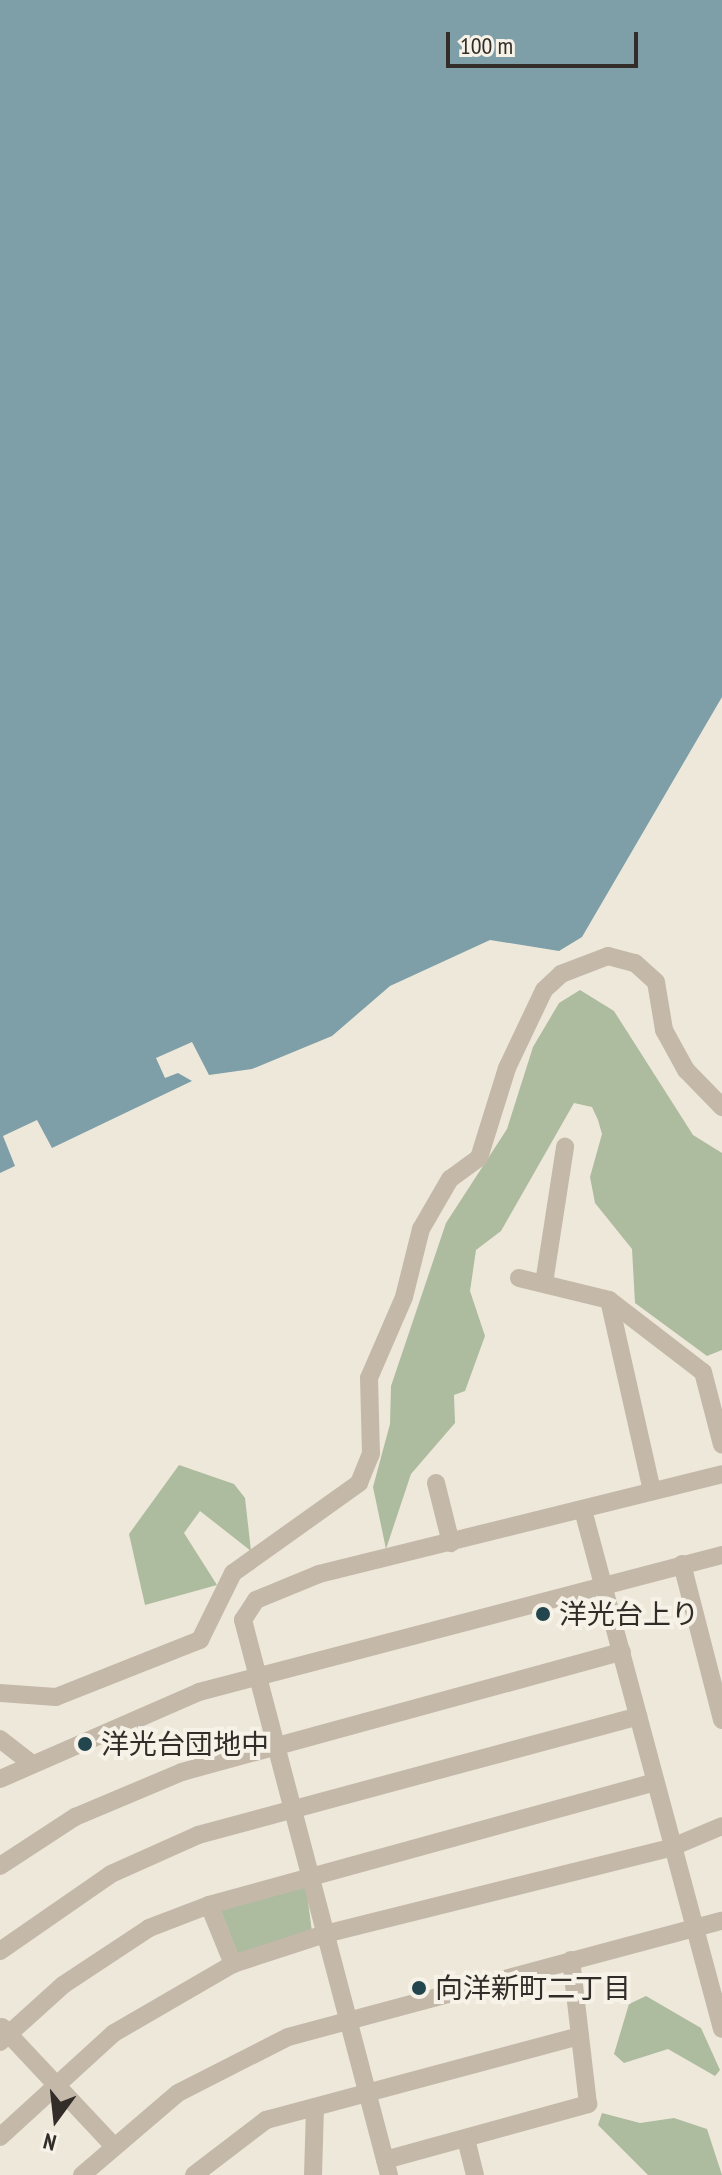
<!DOCTYPE html>
<meta charset="utf-8">
<style>
body{margin:0}
#map{position:relative;width:722px;height:2175px;overflow:hidden;background:#eee8db;font-family:"PT Sans Narrow","Noto Sans JP",sans-serif}
div>[style]{position:absolute}
.green>*{inset:0;background:#adbb9e}
.water>*{inset:0;background:#7e9fa7}
.minor>*{height:18px;margin:-9px;padding:0 9px;transform-origin:9px;border-radius:9px;background:#c4b9a9}
.dots>*{width:22px;height:22px;translate:-50% -50%;box-sizing:border-box;border:4px solid #f6f2e7;border-radius:50%}
span{translate:-50% -50%;white-space:nowrap;text-align:center;line-height:1.15;-webkit-text-stroke:8px #f6f2e7;paint-order:stroke}
.poi-label{font-size:28px;color:#322d28}
.left{translate:0 -50%;text-align:left}
.north{position:absolute;left:16px;top:2079px;width:80px;height:80px;-webkit-text-stroke:6px #f6f2e7;paint-order:stroke;rotate:195deg;font-size:22px;font-weight:700;line-height:32px;text-align:center;color:#322d28}
.north::after{content:'';display:block;margin:auto;width:28px;height:36px;background:#322d28;clip-path:polygon(50% 0,100% 100%,50% 72%,0 100%)}
.scale{position:absolute;left:446px;top:32px;width:192px;height:36px;box-sizing:border-box;border:4px solid #322d28;border-top:0;padding-left:10px;font-size:24px;line-height:28px;white-space:nowrap;color:#322d28;-webkit-text-stroke:6px #f6f2e7;paint-order:stroke}
</style>
<div id="map">
<div class="green">
<i style="clip-path:polygon(580px 990px,614px 1011px,693px 1135px,722px 1153px,722px 1350px,707px 1356px,635px 1303px,632px 1249px,595px 1203px,590px 1177px,602px 1134px,598px 1120px,592px 1107px,574px 1103px,501px 1231px,476px 1250px,470px 1291px,485px 1336px,465px 1391px,454px 1395px,455px 1423px,411px 1474px,386px 1549px,373px 1487px,390px 1424px,391px 1386px,446px 1223px,507px 1129px,533px 1047px,559px 1003px)"></i>
<i style="clip-path:polygon(179px 1465px,234px 1484px,245px 1498px,251px 1551px,200px 1511px,184px 1533px,217px 1585px,145px 1605px,129px 1534px)"></i>
<i style="clip-path:polygon(306px 1886px,312px 1932px,238px 1954px,219px 1906px)"></i>
<i style="clip-path:polygon(646px 1996px,701px 2028px,720px 2070px,715px 2076px,668px 2049px,624px 2063px,614px 2054px,629px 2004px)"></i>
<i style="clip-path:polygon(602px 2113px,640px 2123px,674px 2118px,707px 2129px,722px 2175px,648px 2175px,598px 2125px)"></i>
</div>
<div class="water">
<i style="clip-path:polygon(0 0,722px 0,722px 697px,582px 937px,559px 951px,490px 940px,390px 986px,332px 1036px,252px 1069px,209px 1075px,192px 1042px,156px 1058px,165px 1078px,178px 1073px,192px 1081px,52px 1148px,37px 1120px,3px 1136px,15px 1166px,0 1173px)"></i>
</div>
<div class="minor">
<i style="left:519px;top:1278px;width:93px;rotate:13.7deg"></i>
<i style="left:609px;top:1300px;width:118px;rotate:37.5deg"></i>
<i style="left:703px;top:1372px;width:75px;rotate:75.4deg"></i>
<i style="left:544px;top:1283px;width:138px;rotate:-81.2deg"></i>
<i style="left:609px;top:1300px;width:196px;rotate:77.3deg"></i>
<i style="left:436px;top:1483px;width:62px;rotate:76deg"></i>
<i style="left:583px;top:1510px;width:537px;rotate:75.01deg"></i>
<i style="left:682px;top:1564px;width:161px;rotate:75.6deg"></i>
<i style="left:0;top:1693px;width:56px;rotate:4.1deg"></i>
<i style="left:56px;top:1697px;width:155px;rotate:-21.6deg"></i>
<i style="left:200px;top:1640px;width:75px;rotate:-63.8deg"></i>
<i style="left:233px;top:1573px;width:155px;rotate:-35.5deg"></i>
<i style="left:359px;top:1483px;width:31px;rotate:-68deg"></i>
<i style="left:371px;top:1454px;width:76px;rotate:-91.5deg"></i>
<i style="left:369px;top:1378px;width:88px;rotate:-66.6deg"></i>
<i style="left:404px;top:1297px;width:70px;rotate:-76deg"></i>
<i style="left:421px;top:1229px;width:58px;rotate:-59.9deg"></i>
<i style="left:450px;top:1179px;width:36px;rotate:-36deg"></i>
<i style="left:479px;top:1158px;width:94px;rotate:-72.7deg"></i>
<i style="left:507px;top:1068px;width:86px;rotate:-64.6deg"></i>
<i style="left:544px;top:990px;width:23px;rotate:-43deg"></i>
<i style="left:561px;top:974px;width:50px;rotate:-21deg"></i>
<i style="left:608px;top:956px;width:28px;rotate:15deg"></i>
<i style="left:635px;top:963px;width:28px;rotate:42deg"></i>
<i style="left:656px;top:982px;width:49px;rotate:80.5deg"></i>
<i style="left:664px;top:1030px;width:46px;rotate:61.2deg"></i>
<i style="left:686px;top:1070px;width:52px;rotate:45.8deg"></i>
<i style="left:0;top:1739px;width:36px;rotate:38deg"></i>
<i style="left:0;top:1779px;width:217px;rotate:-23.6deg"></i>
<i style="left:199px;top:1692px;width:541px;rotate:-14.68deg"></i>
<i style="left:0;top:1866px;width:90px;rotate:-33.2deg"></i>
<i style="left:75px;top:1817px;width:116px;rotate:-22.8deg"></i>
<i style="left:182px;top:1772px;width:456px;rotate:-15.3deg"></i>
<i style="left:209px;top:1905px;width:64px;rotate:67.9deg"></i>
<i style="left:0;top:1951px;width:135px;rotate:-34.7deg"></i>
<i style="left:111px;top:1874px;width:95px;rotate:-24.1deg"></i>
<i style="left:198px;top:1835px;width:456px;rotate:-15.1deg"></i>
<i style="left:2px;top:2027px;width:162px;rotate:46.8deg"></i>
<i style="left:0;top:2042px;width:85px;rotate:-42.1deg"></i>
<i style="left:63px;top:1985px;width:103px;rotate:-33.5deg"></i>
<i style="left:149px;top:1928px;width:64px;rotate:-21deg"></i>
<i style="left:209px;top:1905px;width:463px;rotate:-15.4deg"></i>
<i style="left:0;top:2137px;width:154px;rotate:-42.4deg"></i>
<i style="left:114px;top:2033px;width:138px;rotate:-30.1deg"></i>
<i style="left:233px;top:1964px;width:97px;rotate:-18.1deg"></i>
<i style="left:325px;top:1934px;width:356px;rotate:-14deg"></i>
<i style="left:670px;top:1848px;width:56px;rotate:-22.9deg"></i>
<i style="left:466px;top:2139px;width:37px;rotate:76deg"></i>
<i style="left:385px;top:2160px;width:211px;rotate:-15.4deg"></i>
<i style="left:588px;top:2104px;width:145px;rotate:-96.7deg"></i>
<i style="left:82px;top:2175px;width:126px;rotate:-40.5deg"></i>
<i style="left:178px;top:2093px;width:123px;rotate:-27deg"></i>
<i style="left:288px;top:2037px;width:449px;rotate:-15deg"></i>
<i style="left:194px;top:2175px;width:91px;rotate:-37.4deg"></i>
<i style="left:266px;top:2120px;width:325px;rotate:-15deg"></i>
<i style="left:313px;top:2175px;width:68px;rotate:-88.3deg"></i>
<i style="left:389px;top:2175px;width:574px;rotate:-104.74deg"></i>
<i style="left:243px;top:1620px;width:24px;rotate:-57deg"></i>
<i style="left:256px;top:1600px;width:68px;rotate:-22.4deg"></i>
<i style="left:319px;top:1574px;width:415px;rotate:-13.9deg"></i>
</div>
<div class="dots">
<i style="left:543px;top:1614px;background:#23454e"></i>
<i style="left:85px;top:1744px;background:#23454e"></i>
<i style="left:419px;top:1988px;background:#23454e"></i>
</div>
<div class="poi-label">
<span class="left" style="left:559px;top:1614px">洋光台上り</span>
<span class="left" style="left:101px;top:1744px">洋光台団地中</span>
<span class="left" style="left:435px;top:1988px">向洋新町二丁目</span>
</div>
<div class="north">N</div>
<div class="scale">100 m</div>
</div>
